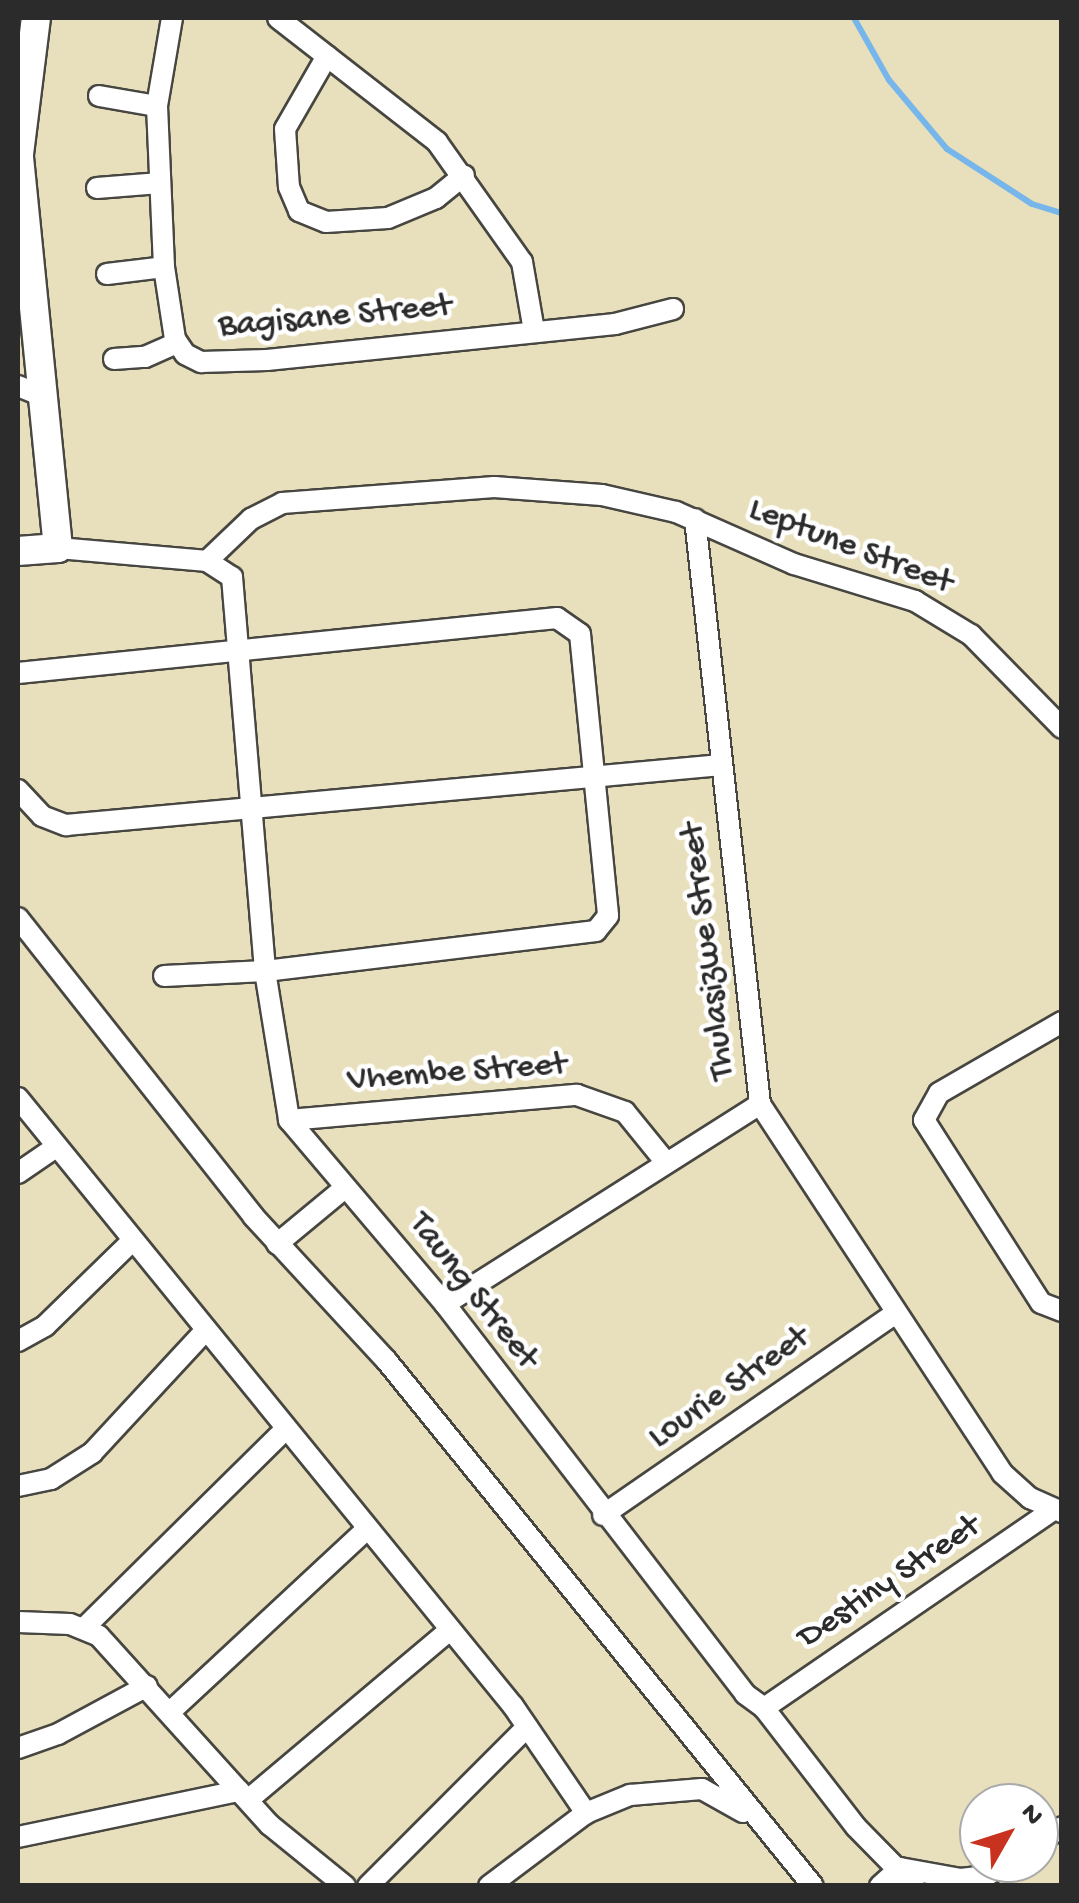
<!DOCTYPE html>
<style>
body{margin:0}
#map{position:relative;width:1079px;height:1903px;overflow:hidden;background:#e8e0bc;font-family:"Gochi Hand",sans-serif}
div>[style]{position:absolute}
.stream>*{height:6px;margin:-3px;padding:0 3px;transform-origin:3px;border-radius:3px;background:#76b6ea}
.roads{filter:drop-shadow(2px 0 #474641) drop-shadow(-2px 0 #474641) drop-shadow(0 2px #474641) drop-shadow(0 -2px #474641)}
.street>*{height:20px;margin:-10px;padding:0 10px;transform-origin:10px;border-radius:10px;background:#fff}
.secondary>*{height:28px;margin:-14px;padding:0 14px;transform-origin:14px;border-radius:14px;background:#fff}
span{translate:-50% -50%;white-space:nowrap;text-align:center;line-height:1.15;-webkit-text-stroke:9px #fff;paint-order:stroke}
.street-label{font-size:35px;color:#2b2b2b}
.frame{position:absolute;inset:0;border:20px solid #2b2b2b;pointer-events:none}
.north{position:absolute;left:959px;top:1783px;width:100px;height:100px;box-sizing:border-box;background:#fff;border:2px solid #aaa;border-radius:50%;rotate:51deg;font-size:28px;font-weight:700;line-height:40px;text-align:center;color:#2b2b2b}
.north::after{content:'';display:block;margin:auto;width:35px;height:45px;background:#c8321e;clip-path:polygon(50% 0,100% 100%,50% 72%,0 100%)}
</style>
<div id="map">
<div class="stream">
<i style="left:854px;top:18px;width:71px;rotate:60.6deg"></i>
<i style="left:889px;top:80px;width:90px;rotate:50deg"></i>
<i style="left:947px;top:149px;width:101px;rotate:32.9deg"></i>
<i style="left:1032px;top:204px;width:31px;rotate:17deg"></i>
</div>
<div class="roads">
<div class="street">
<i style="left:172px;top:18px;width:89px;rotate:99.7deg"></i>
<i style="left:157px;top:106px;width:161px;rotate:87.5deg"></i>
<i style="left:164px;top:267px;width:73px;rotate:81.3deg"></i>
<i style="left:175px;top:339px;width:18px;rotate:56deg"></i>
<i style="left:185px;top:354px;width:18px;rotate:27deg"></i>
<i style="left:201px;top:362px;width:66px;rotate:-1.7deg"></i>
<i style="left:267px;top:360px;width:350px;rotate:-5.9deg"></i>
<i style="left:615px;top:324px;width:60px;rotate:-14.5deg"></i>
<i style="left:278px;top:18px;width:202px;rotate:37.9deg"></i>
<i style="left:437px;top:142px;width:147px;rotate:54.7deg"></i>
<i style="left:522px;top:262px;width:70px;rotate:80.1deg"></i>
<i style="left:327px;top:56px;width:84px;rotate:119.9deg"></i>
<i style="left:285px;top:129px;width:58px;rotate:86.1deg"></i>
<i style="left:289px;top:187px;width:26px;rotate:67deg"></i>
<i style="left:299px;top:211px;width:29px;rotate:22deg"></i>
<i style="left:326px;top:222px;width:62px;rotate:-3.7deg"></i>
<i style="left:388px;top:218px;width:52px;rotate:-22.6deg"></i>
<i style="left:436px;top:198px;width:36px;rotate:-39deg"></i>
<i style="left:99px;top:96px;width:59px;rotate:9.8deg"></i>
<i style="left:97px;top:188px;width:63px;rotate:-4.5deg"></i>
<i style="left:107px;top:274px;width:57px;rotate:-7deg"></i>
<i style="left:114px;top:359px;width:31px;rotate:-4deg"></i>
<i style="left:145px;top:357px;width:35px;rotate:-24deg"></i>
<i style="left:18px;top:386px;width:27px;rotate:22deg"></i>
<i style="left:695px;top:519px;width:589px;rotate:83.66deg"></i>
<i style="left:760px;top:1104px;width:441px;rotate:56.7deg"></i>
<i style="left:1002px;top:1473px;width:38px;rotate:42deg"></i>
<i style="left:1030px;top:1498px;width:35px;rotate:24deg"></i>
<i style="left:58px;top:548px;width:150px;rotate:5deg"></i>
<i style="left:207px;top:561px;width:30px;rotate:33deg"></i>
<i style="left:232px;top:577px;width:395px;rotate:85.2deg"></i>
<i style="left:265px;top:971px;width:151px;rotate:80.8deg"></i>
<i style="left:289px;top:1120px;width:241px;rotate:49.7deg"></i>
<i style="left:445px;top:1304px;width:492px;rotate:52.4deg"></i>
<i style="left:745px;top:1694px;width:24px;rotate:36deg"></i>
<i style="left:764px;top:1708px;width:150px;rotate:52.3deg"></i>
<i style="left:856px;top:1827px;width:83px;rotate:45.5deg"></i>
<i style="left:207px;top:561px;width:61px;rotate:-43.7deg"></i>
<i style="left:251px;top:519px;width:35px;rotate:-27deg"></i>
<i style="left:282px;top:503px;width:213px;rotate:-4.3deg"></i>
<i style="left:494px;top:487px;width:108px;rotate:4.2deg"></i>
<i style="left:602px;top:495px;width:76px;rotate:12.9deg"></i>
<i style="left:676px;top:512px;width:129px;rotate:23.8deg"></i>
<i style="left:794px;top:564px;width:127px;rotate:17deg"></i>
<i style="left:915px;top:601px;width:66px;rotate:31.3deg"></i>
<i style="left:971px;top:635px;width:130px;rotate:45.6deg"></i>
<i style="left:18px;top:673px;width:542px;rotate:-5.83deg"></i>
<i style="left:557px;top:618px;width:28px;rotate:35deg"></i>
<i style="left:580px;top:634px;width:283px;rotate:84.3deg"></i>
<i style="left:608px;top:916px;width:19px;rotate:129deg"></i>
<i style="left:596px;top:931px;width:333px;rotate:173.1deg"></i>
<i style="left:265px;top:971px;width:101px;rotate:177.2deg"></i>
<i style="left:18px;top:790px;width:35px;rotate:47deg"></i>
<i style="left:42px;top:816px;width:26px;rotate:21deg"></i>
<i style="left:66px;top:825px;width:658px;rotate:-5.23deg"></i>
<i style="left:18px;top:918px;width:380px;rotate:51.7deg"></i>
<i style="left:253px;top:1216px;width:196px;rotate:47.3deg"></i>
<i style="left:386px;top:1360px;width:677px;rotate:50.93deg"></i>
<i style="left:1062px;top:1022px;width:142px;rotate:150deg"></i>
<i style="left:939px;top:1093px;width:31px;rotate:119deg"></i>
<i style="left:924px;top:1120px;width:217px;rotate:57.4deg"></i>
<i style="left:1041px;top:1303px;width:22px;rotate:21deg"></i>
<i style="left:18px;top:1098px;width:784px;rotate:50.85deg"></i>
<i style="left:513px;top:1706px;width:130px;rotate:55.7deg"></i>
<i style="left:289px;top:1120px;width:289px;rotate:-5deg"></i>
<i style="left:577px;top:1095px;width:51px;rotate:19.5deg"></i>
<i style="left:625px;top:1112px;width:62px;rotate:50.9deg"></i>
<i style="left:18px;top:1173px;width:46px;rotate:-34.4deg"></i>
<i style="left:277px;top:1244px;width:89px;rotate:-39.6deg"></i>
<i style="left:445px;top:1304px;width:373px;rotate:-32.4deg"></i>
<i style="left:18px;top:1341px;width:31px;rotate:-29deg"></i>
<i style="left:45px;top:1326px;width:120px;rotate:-44.3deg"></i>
<i style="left:18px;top:1486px;width:34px;rotate:-12deg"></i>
<i style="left:51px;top:1479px;width:49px;rotate:-32.4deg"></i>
<i style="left:92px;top:1453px;width:165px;rotate:-47.2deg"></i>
<i style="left:603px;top:1515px;width:352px;rotate:-34.6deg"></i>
<i style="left:18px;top:1622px;width:52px;rotate:2.2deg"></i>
<i style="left:70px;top:1624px;width:31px;rotate:22deg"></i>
<i style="left:99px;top:1636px;width:255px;rotate:47.9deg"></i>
<i style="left:270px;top:1825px;width:97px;rotate:39.1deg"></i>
<i style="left:84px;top:1628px;width:282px;rotate:-44.6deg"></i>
<i style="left:764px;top:1708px;width:350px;rotate:-34.4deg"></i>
<i style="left:170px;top:1712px;width:269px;rotate:-42.9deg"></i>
<i style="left:18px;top:1748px;width:42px;rotate:-19.3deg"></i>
<i style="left:58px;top:1734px;width:101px;rotate:-28.3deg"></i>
<i style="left:248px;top:1800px;width:264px;rotate:-40.1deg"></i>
<i style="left:18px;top:1837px;width:226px;rotate:-11.8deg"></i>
<i style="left:1039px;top:1842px;width:27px;rotate:-33deg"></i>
<i style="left:368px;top:1886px;width:225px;rotate:-45deg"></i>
<i style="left:489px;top:1886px;width:121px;rotate:-37deg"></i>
<i style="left:586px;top:1813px;width:48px;rotate:-22.2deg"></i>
<i style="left:630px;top:1795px;width:72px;rotate:-4.8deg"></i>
<i style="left:702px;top:1789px;width:47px;rotate:29.3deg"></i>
<i style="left:880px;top:1886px;width:27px;rotate:-42deg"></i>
<i style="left:900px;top:1868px;width:62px;rotate:10.2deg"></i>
<i style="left:961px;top:1879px;width:25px;rotate:-7deg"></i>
<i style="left:986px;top:1876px;width:24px;rotate:-33deg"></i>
</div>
<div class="secondary">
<i style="left:18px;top:551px;width:40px;rotate:-4.3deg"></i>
<i style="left:58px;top:548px;width:396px;rotate:-95.7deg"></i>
<i style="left:19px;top:154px;width:137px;rotate:-82.9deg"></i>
</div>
</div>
<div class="street-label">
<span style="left:335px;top:318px;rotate:-5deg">Bagisane Street</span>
<span style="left:850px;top:548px;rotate:21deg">Leptune Street</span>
<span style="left:710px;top:951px;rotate:-97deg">Thulasizwe Street</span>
<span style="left:457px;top:1074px;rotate:-4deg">Vhembe Street</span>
<span style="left:472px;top:1292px;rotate:52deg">Taung Street</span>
<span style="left:730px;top:1389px;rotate:-35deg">Lourie Street</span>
<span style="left:890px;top:1583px;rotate:-34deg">Destiny Street</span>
</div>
<div class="frame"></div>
<div class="north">N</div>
</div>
